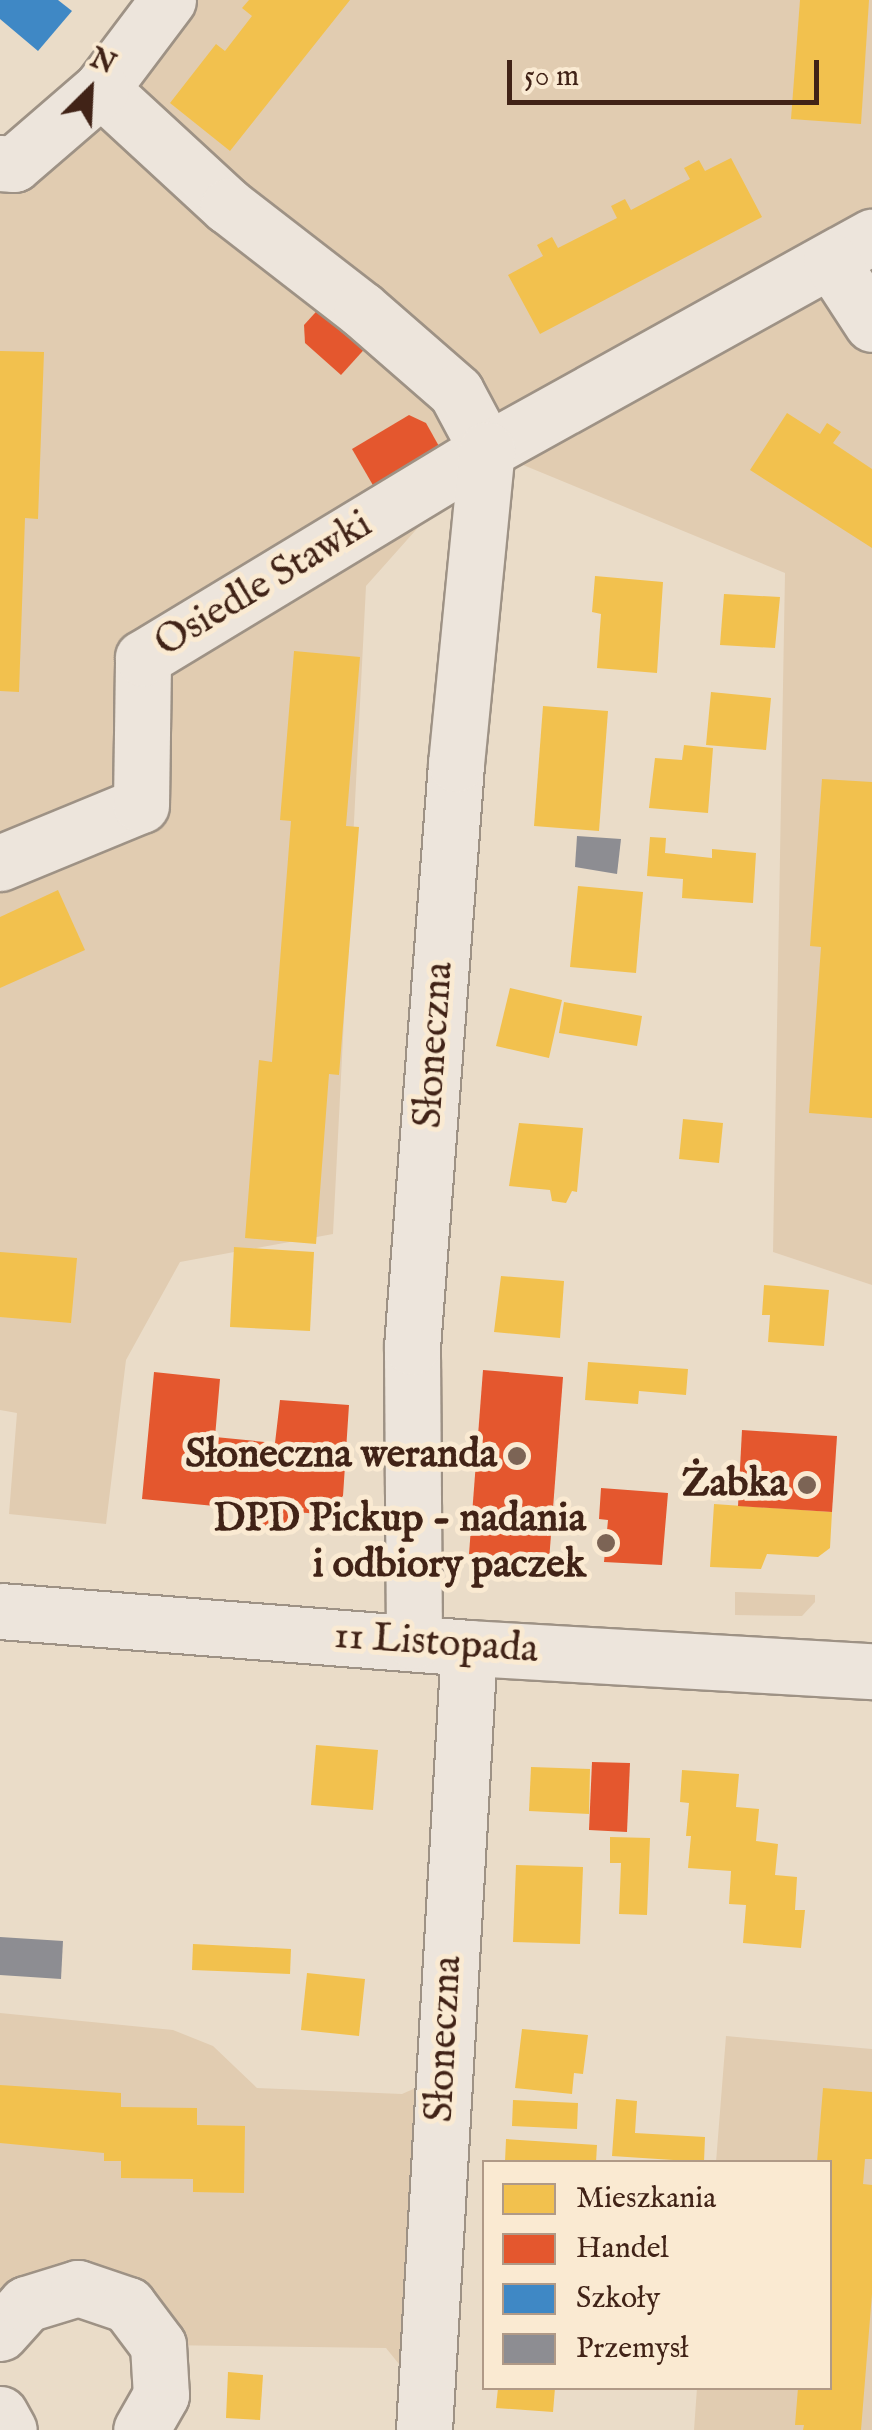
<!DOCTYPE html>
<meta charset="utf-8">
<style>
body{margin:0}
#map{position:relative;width:872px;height:2430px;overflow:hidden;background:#eadcc8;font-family:"IM FELL English",serif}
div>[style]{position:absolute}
.green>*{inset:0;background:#e1ccb1}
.homes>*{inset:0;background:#f2c14e}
.shops>*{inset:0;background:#e4572e}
.schools>*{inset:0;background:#3f88c5}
.industry>*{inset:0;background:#8d8d92}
.roads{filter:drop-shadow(2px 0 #9e9285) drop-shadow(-2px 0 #9e9285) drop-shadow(0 2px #9e9285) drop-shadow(0 -2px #9e9285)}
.minor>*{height:55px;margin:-27.5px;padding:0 27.5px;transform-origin:27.5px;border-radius:27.5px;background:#ede5dc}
.dots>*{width:28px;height:28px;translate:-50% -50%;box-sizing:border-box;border:5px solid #faead2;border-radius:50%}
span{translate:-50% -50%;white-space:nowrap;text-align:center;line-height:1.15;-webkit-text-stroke:10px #faead2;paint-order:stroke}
.street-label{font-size:40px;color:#412317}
.poi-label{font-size:40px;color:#412317;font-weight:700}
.right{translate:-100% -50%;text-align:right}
.legend{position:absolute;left:482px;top:2160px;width:350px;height:230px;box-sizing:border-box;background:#faead2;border:2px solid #b09a87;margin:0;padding:12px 18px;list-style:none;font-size:30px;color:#412317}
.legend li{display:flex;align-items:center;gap:20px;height:50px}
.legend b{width:50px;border:2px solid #b09a87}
.north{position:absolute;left:40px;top:40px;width:100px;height:100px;-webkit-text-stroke:8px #faead2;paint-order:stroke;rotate:24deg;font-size:28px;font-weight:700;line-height:40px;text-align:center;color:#412317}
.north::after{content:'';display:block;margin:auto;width:35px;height:45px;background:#412317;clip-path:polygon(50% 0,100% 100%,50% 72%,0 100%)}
.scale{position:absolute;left:507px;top:60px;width:312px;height:45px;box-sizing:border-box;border:5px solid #412317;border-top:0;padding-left:12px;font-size:30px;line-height:35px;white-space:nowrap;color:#412317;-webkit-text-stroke:8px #faead2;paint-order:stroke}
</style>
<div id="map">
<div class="green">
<i style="clip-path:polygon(168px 0,872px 0,872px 1285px,773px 1252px,785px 573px,487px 450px,366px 586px,333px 1234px,180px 1262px,126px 1360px,106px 1524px,9px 1514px,17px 1413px,0 1410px,0 163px)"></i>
<i style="clip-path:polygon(735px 1592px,815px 1595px,815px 1602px,802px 1616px,735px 1615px)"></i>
<i style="clip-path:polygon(0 2013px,173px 2030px,213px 2046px,257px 2088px,402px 2094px,418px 2087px,403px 2369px,386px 2348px,158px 2345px,128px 2305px,0 2333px)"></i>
<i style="clip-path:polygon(726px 2036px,872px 2049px,872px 2430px,694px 2430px,697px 2388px,830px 2388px,830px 2162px,716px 2162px)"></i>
</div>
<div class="homes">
<i style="clip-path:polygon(249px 0,350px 0,230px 151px,170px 103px,216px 44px,225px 51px,252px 16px,242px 8px)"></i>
<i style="clip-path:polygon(800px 0,869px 0,861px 124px,791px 119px)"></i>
<i style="clip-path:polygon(731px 158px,762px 217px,540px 334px,508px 275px,543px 256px,537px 245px,552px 237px,558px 248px,617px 218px,611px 206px,625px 199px,631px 210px,690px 179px,684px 168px,699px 160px,705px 171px)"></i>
<i style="clip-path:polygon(0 351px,44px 352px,38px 519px,25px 518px,19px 692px,0 691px)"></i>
<i style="clip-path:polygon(787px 413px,820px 434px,827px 423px,841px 432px,833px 443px,872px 469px,872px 548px,750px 470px)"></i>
<i style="clip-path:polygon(595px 576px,663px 582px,657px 673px,597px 668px,601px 614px,592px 612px)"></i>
<i style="clip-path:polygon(724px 594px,780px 597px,775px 648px,720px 645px)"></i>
<i style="clip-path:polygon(294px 651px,360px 657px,346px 826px,359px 827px,339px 1075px,329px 1074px,316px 1244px,245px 1238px,259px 1060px,272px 1062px,291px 821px,280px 820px)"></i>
<i style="clip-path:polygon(711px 692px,771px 698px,766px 750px,706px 745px)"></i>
<i style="clip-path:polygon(543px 706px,608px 711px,599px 831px,534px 826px)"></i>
<i style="clip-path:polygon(684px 745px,713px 748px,708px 813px,649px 808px,655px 758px,682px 760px)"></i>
<i style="clip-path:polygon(822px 779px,872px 782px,872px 1118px,809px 1113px,821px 947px,810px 946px)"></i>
<i style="clip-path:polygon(650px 837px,666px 838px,665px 853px,712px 858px,712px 849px,756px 853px,753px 903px,682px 898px,683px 879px,647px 876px)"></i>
<i style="clip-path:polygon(578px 886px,643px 892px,636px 973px,570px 967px)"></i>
<i style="clip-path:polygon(58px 890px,85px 950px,0 988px,0 917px)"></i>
<i style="clip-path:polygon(510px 988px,562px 1000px,549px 1058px,496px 1046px)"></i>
<i style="clip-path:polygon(564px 1002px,642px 1016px,637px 1046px,559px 1033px)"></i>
<i style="clip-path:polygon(683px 1119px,723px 1123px,719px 1163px,679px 1159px)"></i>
<i style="clip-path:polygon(519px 1123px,583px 1128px,577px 1192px,572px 1191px,566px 1203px,552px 1201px,550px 1190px,509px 1186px)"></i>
<i style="clip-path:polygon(234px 1247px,314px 1252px,310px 1331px,230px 1327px)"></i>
<i style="clip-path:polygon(0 1252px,77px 1258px,71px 1323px,0 1317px)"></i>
<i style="clip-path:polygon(501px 1276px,564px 1281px,560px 1338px,494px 1332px)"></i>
<i style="clip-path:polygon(764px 1285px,829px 1290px,824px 1346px,768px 1342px,770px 1315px,762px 1315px)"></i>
<i style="clip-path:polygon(588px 1362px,688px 1369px,686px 1395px,639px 1391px,638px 1404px,585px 1400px)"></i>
<i style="clip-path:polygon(714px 1504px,832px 1512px,830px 1548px,818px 1557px,767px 1554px,761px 1569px,710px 1567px)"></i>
<i style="clip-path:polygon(316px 1745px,378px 1750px,373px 1810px,311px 1805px)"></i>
<i style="clip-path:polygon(531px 1767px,590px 1769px,589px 1814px,529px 1811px)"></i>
<i style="clip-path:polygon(682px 1770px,739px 1774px,736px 1807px,759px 1809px,756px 1841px,778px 1844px,775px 1875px,797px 1877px,795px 1910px,805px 1910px,801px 1948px,743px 1943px,746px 1905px,729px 1904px,731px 1871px,688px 1868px,691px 1836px,686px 1836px,689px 1803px,680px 1802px)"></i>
<i style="clip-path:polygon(610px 1837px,650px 1838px,647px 1915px,619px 1914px,621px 1863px,610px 1863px)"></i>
<i style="clip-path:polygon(516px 1865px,583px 1867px,580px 1944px,513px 1942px)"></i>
<i style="clip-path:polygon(193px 1944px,291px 1949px,290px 1974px,192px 1970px)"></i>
<i style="clip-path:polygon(307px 1973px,365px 1979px,359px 2036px,301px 2030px)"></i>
<i style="clip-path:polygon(522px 2029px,588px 2035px,583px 2074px,574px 2073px,572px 2094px,515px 2088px)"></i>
<i style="clip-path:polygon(0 2085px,121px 2093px,121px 2107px,197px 2108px,197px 2125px,245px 2126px,244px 2193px,193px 2192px,193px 2179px,121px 2178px,121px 2161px,104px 2161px,104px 2153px,0 2143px)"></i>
<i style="clip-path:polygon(823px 2088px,872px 2092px,872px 2159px,865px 2159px,863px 2184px,872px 2185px,872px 2294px,861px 2430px,803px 2430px,804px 2425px,795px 2425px,798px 2388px,830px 2388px,830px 2162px,817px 2162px)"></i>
<i style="clip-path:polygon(616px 2099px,637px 2101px,635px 2133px,705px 2137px,704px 2162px,612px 2156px)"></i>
<i style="clip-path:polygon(513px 2100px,578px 2103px,577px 2129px,512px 2126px)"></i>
<i style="clip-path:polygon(506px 2139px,597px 2145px,596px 2162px,505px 2162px)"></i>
<i style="clip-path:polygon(228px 2372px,263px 2375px,260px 2420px,226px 2418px)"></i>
<i style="clip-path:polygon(498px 2388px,555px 2388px,553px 2412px,496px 2408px)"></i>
</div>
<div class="shops">
<i style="clip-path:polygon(324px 303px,370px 343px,341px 375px,305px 343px,304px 325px)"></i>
<i style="clip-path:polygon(409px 415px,426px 423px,440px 448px,374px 487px,352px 449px)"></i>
<i style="clip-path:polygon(483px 1370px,563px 1377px,549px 1561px,469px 1554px)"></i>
<i style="clip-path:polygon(154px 1372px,220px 1379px,215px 1437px,275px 1443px,280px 1400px,349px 1405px,343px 1496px,321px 1514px,294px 1512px,291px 1530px,257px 1526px,257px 1510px,142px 1499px)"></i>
<i style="clip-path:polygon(742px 1430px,837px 1436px,832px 1512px,738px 1506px)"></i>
<i style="clip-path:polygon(601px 1488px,668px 1493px,662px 1565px,604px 1562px,608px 1520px,599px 1519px)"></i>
<i style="clip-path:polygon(592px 1762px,630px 1763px,627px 1832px,589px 1830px)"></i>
</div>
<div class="schools">
<i style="clip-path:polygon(0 0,58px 0,72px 11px,38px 51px,0 19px)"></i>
</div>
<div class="industry">
<i style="clip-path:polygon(577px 836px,621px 839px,617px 874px,575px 867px)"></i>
<i style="clip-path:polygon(0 1937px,63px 1941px,61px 1979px,0 1975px)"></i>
</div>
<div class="roads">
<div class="minor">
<i style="left:168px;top:0;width:111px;rotate:127deg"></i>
<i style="left:101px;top:89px;width:173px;rotate:42.7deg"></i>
<i style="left:228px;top:206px;width:168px;rotate:37.8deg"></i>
<i style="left:361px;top:309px;width:126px;rotate:41.1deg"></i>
<i style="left:456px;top:392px;width:66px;rotate:61.9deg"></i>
<i style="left:487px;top:450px;width:440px;rotate:-29deg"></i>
<i style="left:0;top:163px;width:14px;rotate:4deg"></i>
<i style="left:14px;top:164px;width:115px;rotate:-40.8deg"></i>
<i style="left:831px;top:261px;width:75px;rotate:56.9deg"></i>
<i style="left:0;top:863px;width:152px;rotate:-22.4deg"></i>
<i style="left:141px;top:805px;width:147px;rotate:-89.2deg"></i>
<i style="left:143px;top:658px;width:402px;rotate:-31.2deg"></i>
<i style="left:0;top:1611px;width:470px;rotate:4.5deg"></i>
<i style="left:469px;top:1648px;width:404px;rotate:3.3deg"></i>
<i style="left:414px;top:1641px;width:294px;rotate:-90.4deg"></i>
<i style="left:412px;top:1347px;width:585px;rotate:-85.68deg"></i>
<i style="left:456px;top:764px;width:316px;rotate:-84.4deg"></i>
<i style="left:0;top:2333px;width:39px;rotate:-48deg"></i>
<i style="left:26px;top:2304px;width:54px;rotate:-17.1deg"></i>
<i style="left:78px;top:2288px;width:53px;rotate:18.8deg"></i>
<i style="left:128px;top:2305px;width:50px;rotate:53.1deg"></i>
<i style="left:158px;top:2345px;width:50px;rotate:86.6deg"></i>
<i style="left:161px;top:2395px;width:40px;rotate:119.7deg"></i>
<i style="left:0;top:2414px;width:18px;rotate:61deg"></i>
<i style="left:424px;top:2430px;width:783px;rotate:-86.71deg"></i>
</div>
</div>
<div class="dots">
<i style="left:517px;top:1456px;background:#7c6455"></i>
<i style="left:807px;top:1485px;background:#7c6455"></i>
<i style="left:606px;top:1543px;background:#7c6455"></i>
</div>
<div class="street-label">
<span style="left:264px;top:585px;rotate:-31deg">Osiedle Stawki</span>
<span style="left:435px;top:1045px;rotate:-86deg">Słoneczna</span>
<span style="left:436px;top:1644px;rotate:4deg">11 Listopada</span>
<span style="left:445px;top:2039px;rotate:-87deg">Słoneczna</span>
</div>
<div class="poi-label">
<span class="right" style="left:497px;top:1456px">Słoneczna weranda</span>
<span class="right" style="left:787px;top:1485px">Żabka</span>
<span class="right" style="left:586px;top:1543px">DPD Pickup - nadania<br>i odbiory paczek</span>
</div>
<ul class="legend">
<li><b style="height:28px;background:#f2c14e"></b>Mieszkania</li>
<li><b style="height:28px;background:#e4572e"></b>Handel</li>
<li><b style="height:28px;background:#3f88c5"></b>Szkoły</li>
<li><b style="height:28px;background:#8d8d92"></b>Przemysł</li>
</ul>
<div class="north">N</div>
<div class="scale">50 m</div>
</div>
